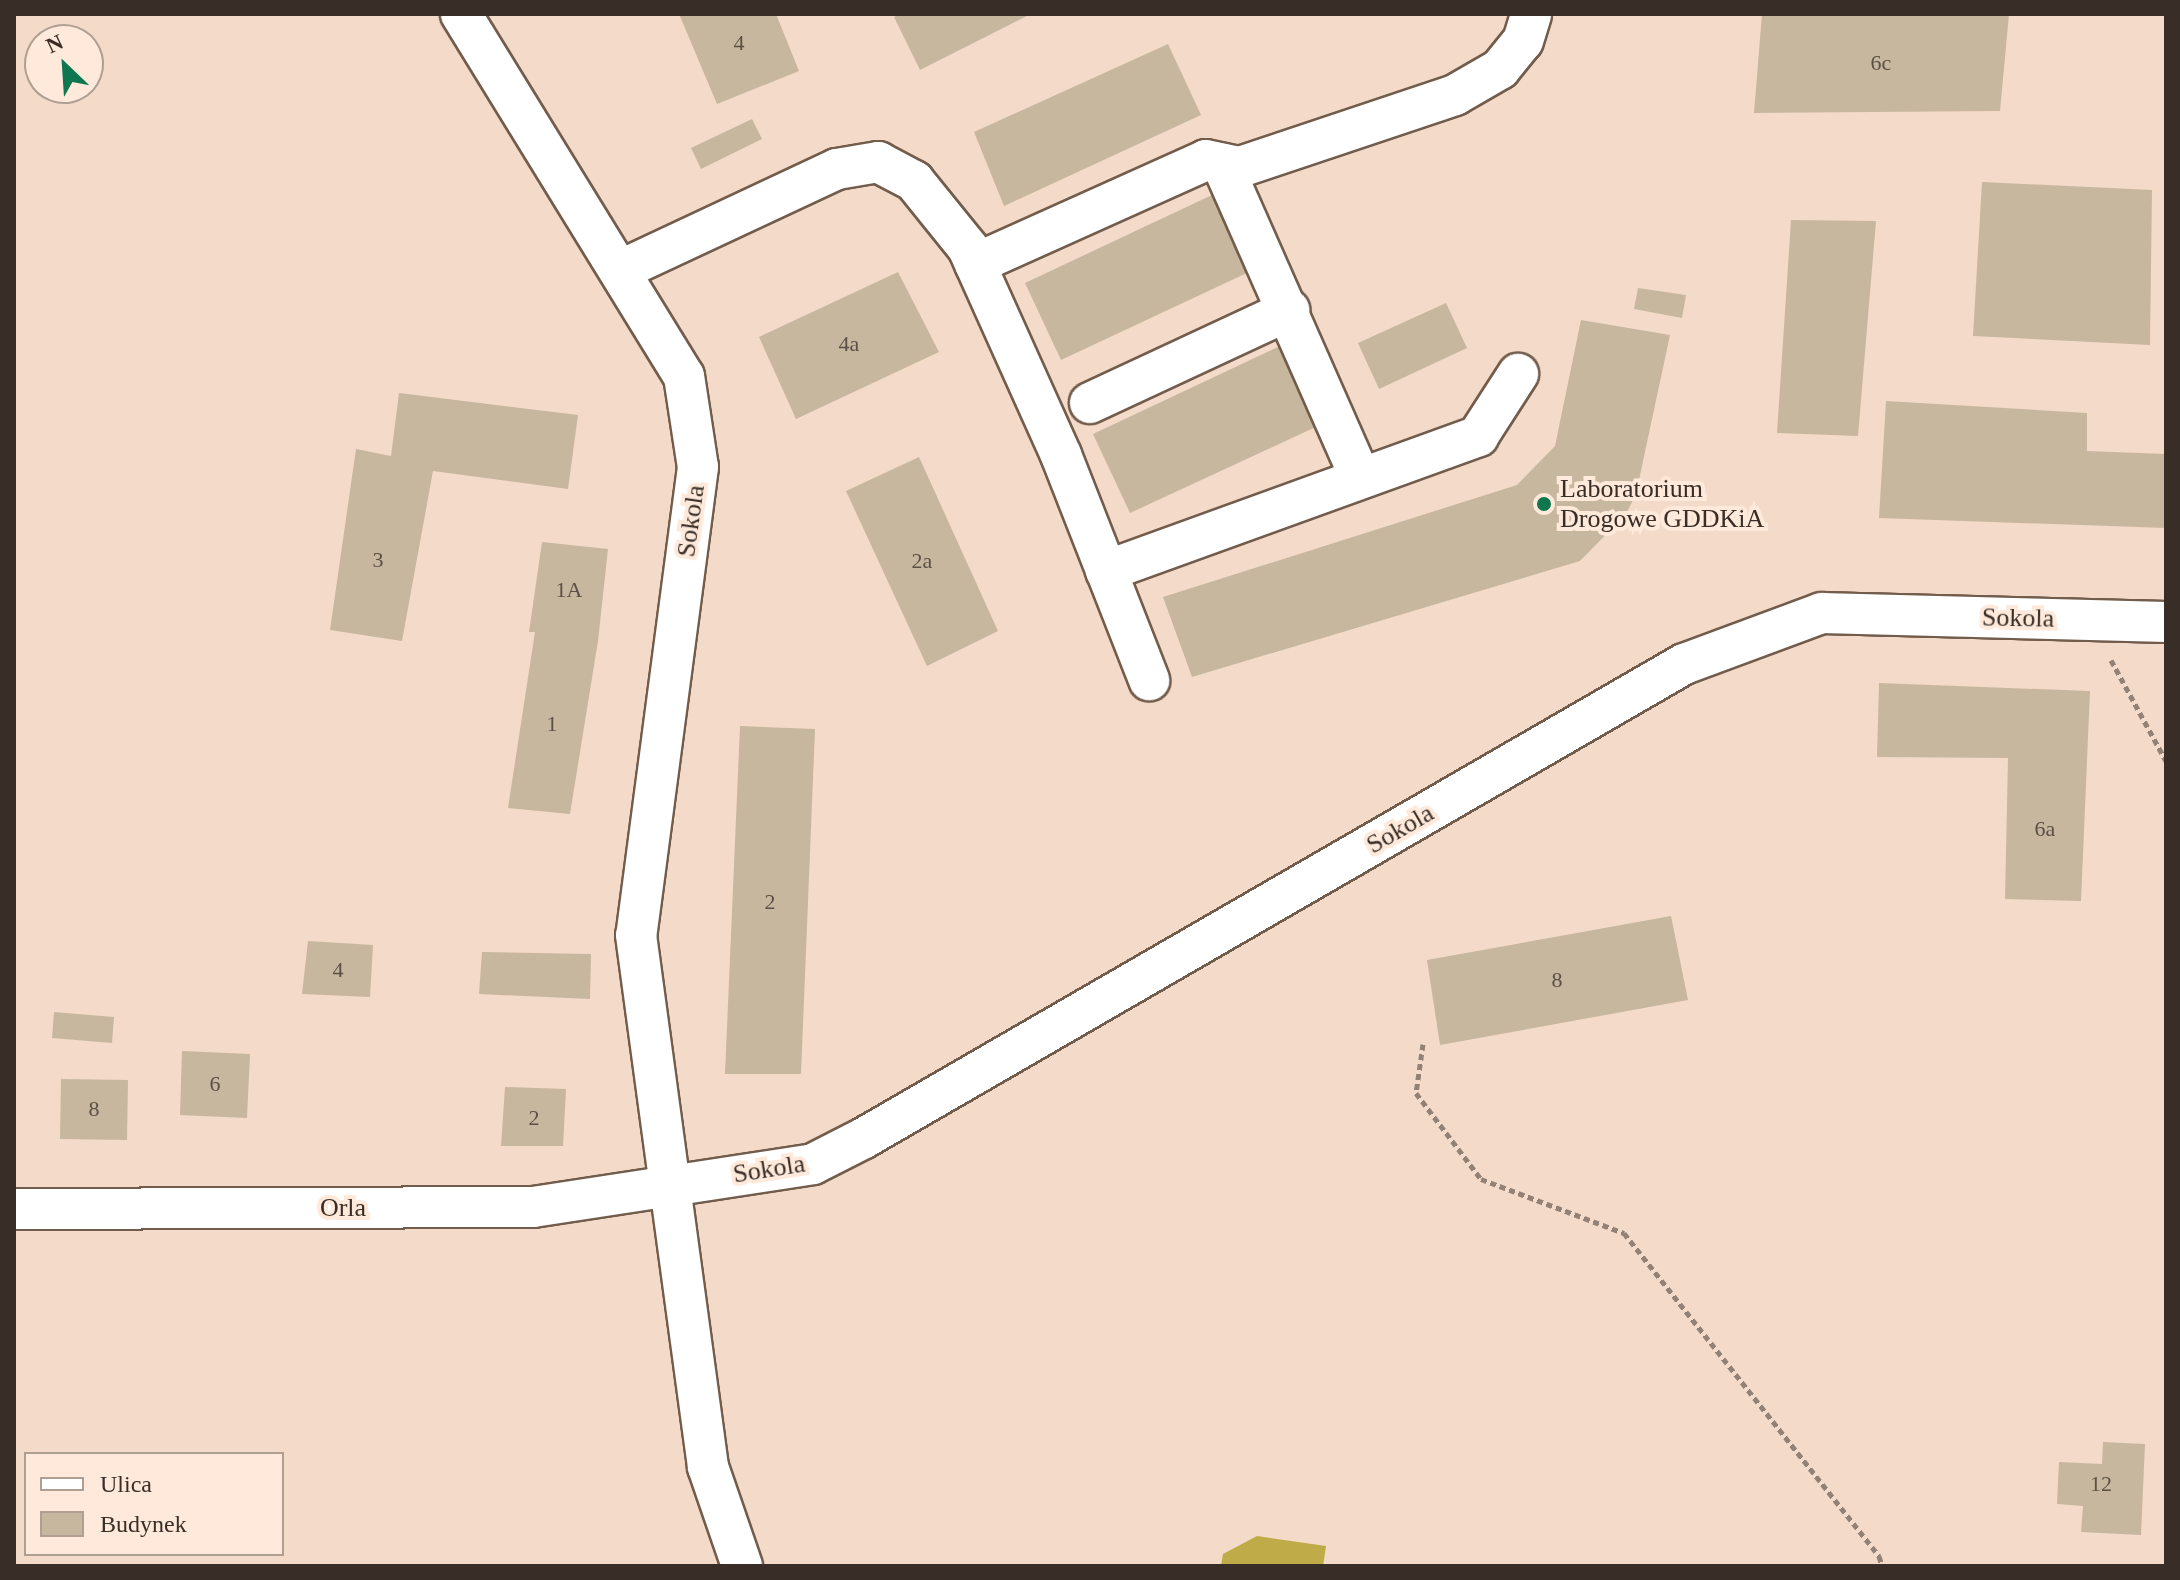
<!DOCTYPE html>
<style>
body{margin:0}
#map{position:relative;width:2180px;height:1580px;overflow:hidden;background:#f4dac8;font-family:Georgia,serif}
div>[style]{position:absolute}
.water>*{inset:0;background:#bfab47}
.building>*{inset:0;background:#c7b79f}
.path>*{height:5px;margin-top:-2.5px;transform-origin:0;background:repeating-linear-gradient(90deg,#928174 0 6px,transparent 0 10px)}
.roads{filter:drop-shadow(2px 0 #725c4c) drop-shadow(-2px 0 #725c4c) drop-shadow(0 2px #725c4c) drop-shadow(0 -2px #725c4c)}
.minor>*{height:40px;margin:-20px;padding:0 20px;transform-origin:20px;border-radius:20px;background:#fff}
.dots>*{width:22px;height:22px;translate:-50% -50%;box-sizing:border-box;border:4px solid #fee9da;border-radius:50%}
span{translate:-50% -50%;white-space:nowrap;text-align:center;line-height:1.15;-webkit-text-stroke:8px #fee9da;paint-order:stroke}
.number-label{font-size:22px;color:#5c5045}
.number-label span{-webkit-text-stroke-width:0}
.poi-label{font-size:26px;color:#382e27}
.left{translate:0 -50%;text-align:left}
.street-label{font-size:26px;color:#382e27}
.frame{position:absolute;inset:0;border:16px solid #382e27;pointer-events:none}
.legend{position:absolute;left:24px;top:1452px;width:260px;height:104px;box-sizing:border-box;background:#fee9da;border:2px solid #af9e92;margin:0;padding:10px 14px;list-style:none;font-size:24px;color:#382e27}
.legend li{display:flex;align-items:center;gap:16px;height:40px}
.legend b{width:40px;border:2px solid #af9e92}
.north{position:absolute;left:24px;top:24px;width:80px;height:80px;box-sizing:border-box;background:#fee9da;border:2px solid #af9e92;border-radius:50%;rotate:335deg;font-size:22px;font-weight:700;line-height:32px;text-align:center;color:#382e27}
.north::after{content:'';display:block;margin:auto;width:28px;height:36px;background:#0f774f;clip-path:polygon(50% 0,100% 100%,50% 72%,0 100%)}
</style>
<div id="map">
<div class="water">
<i style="clip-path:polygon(1257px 1536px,1326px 1546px,1323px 1566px,1221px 1566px,1223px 1554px)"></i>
</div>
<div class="building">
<i style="clip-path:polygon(679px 14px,776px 14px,799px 71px,717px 104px)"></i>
<i style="clip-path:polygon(900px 14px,1031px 14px,920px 70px,894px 17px)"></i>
<i style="clip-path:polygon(1762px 14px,2009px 14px,2000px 111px,1754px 113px)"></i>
<i style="clip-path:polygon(1168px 44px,1201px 115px,1004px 206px,974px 132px)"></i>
<i style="clip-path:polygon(752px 119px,762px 139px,701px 169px,691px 148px)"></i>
<i style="clip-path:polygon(1982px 182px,2152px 190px,2150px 345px,1973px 336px)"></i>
<i style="clip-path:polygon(1212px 195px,1249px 272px,1061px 360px,1025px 283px)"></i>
<i style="clip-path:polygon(1791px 220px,1876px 221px,1858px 436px,1777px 433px)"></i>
<i style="clip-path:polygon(898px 272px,939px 352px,796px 419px,759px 337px)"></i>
<i style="clip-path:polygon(1638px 288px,1686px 295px,1682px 318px,1634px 309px)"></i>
<i style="clip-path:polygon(1446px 303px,1467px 348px,1379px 389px,1358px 343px)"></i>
<i style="clip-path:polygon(1581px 320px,1670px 335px,1636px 494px,1626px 514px,1580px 561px,1192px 677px,1163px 597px,1517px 485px,1555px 446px)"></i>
<i style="clip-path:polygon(1282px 345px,1320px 425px,1130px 513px,1093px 434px)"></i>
<i style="clip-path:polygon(399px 393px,578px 415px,568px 489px,433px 471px,402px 641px,330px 630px,356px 449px,391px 456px)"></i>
<i style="clip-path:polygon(1886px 401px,2087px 413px,2087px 451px,2166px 454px,2166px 528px,1879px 518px)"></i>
<i style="clip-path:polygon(919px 457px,998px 631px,927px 666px,846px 491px)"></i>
<i style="clip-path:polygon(542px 542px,608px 549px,598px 641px,570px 814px,508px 808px,535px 632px,529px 632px)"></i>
<i style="clip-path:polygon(1879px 683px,2090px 691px,2081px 901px,2005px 899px,2008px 758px,1877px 757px)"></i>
<i style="clip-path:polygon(740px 726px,815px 729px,801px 1074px,725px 1074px)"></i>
<i style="clip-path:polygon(1671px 916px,1688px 1000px,1440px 1045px,1427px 960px)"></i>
<i style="clip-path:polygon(308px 941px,373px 945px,370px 997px,302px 994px)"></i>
<i style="clip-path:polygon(482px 952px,591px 954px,590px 999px,479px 994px)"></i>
<i style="clip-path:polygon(54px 1012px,114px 1017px,112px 1043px,52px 1038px)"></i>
<i style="clip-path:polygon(182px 1051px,250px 1054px,247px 1118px,180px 1115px)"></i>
<i style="clip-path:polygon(61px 1079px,128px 1080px,127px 1140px,60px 1139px)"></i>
<i style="clip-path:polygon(505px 1087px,566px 1089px,563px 1146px,501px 1146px)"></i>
<i style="clip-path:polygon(2103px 1442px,2145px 1444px,2141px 1535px,2081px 1532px,2083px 1506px,2057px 1504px,2059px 1462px,2102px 1464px)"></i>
</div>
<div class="path">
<i style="left:2111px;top:660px;width:115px;rotate:61.4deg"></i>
<i style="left:1423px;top:1044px;width:49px;rotate:98.1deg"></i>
<i style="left:1416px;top:1093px;width:108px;rotate:52.9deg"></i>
<i style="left:1481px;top:1179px;width:153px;rotate:20.7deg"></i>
<i style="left:1624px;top:1233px;width:412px;rotate:51.7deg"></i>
<i style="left:1879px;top:1556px;width:10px;rotate:73deg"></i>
</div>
<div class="roads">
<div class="minor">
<i style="left:461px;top:14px;width:425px;rotate:58.4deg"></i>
<i style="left:684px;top:376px;width:92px;rotate:81.3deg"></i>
<i style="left:698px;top:467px;width:472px;rotate:97.5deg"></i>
<i style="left:636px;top:935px;width:537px;rotate:82.29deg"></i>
<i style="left:708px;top:1467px;width:105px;rotate:71deg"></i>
<i style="left:1222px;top:164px;width:342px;rotate:66.2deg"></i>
<i style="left:975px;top:264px;width:253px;rotate:-24.2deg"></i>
<i style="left:1206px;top:160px;width:35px;rotate:12deg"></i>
<i style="left:1240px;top:167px;width:227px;rotate:-18.5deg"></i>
<i style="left:1455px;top:95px;width:52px;rotate:-30deg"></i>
<i style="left:1500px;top:69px;width:36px;rotate:-51deg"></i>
<i style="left:1523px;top:41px;width:28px;rotate:-73deg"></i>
<i style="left:621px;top:270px;width:238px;rotate:-25.1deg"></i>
<i style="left:837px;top:169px;width:42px;rotate:-9.7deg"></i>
<i style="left:878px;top:162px;width:41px;rotate:27.8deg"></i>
<i style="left:914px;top:181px;width:86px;rotate:51.1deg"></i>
<i style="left:968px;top:248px;width:227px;rotate:65.8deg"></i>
<i style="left:1061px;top:455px;width:242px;rotate:68.6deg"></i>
<i style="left:1090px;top:403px;width:220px;rotate:-25deg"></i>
<i style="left:1106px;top:571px;width:396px;rotate:-19.9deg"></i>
<i style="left:1478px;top:436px;width:74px;rotate:-57.2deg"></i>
<i style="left:14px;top:1209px;width:519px;rotate:-0.22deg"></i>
<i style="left:533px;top:1207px;width:283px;rotate:-8.7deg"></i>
<i style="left:813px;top:1164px;width:57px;rotate:-27deg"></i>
<i style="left:864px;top:1138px;width:947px;rotate:-30.03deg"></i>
<i style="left:1684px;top:664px;width:147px;rotate:-20.3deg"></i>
<i style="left:1822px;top:613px;width:344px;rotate:1.5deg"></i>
</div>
</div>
<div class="dots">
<i style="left:1544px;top:504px;background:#0f774f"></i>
</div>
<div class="number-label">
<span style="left:739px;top:43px">4</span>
<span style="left:1881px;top:63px">6c</span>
<span style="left:849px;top:344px">4a</span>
<span style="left:378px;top:560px">3</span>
<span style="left:922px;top:561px">2a</span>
<span style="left:569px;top:590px">1A</span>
<span style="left:552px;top:724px">1</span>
<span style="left:2045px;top:829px">6a</span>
<span style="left:770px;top:902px">2</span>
<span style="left:338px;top:970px">4</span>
<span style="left:1557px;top:980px">8</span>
<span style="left:215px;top:1084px">6</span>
<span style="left:94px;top:1109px">8</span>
<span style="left:534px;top:1118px">2</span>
<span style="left:2101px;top:1484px">12</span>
</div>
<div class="poi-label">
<span class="left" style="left:1560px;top:504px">Laboratorium<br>Drogowe GDDKiA</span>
</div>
<div class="street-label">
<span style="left:691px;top:521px;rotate:-82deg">Sokola</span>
<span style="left:2018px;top:618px;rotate:1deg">Sokola</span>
<span style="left:1400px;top:829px;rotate:-30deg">Sokola</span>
<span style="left:769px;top:1169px;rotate:-9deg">Sokola</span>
<span style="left:343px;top:1208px">Orla</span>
</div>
<div class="frame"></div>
<ul class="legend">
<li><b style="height:10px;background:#fff"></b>Ulica</li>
<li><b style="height:22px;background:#c7b79f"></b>Budynek</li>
</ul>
<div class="north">N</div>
</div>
